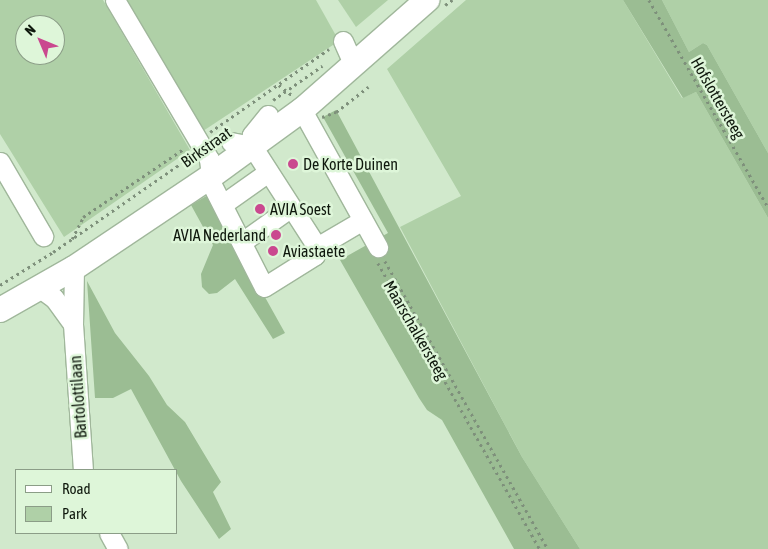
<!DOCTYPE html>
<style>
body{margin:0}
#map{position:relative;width:768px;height:549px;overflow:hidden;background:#d1e9cc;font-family:"Asap Condensed",sans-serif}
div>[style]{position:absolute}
.green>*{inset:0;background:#afd0a7}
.forest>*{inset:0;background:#9bbd93}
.path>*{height:2.5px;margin-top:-1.25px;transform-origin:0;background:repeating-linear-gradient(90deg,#7e907b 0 2.5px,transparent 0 6.5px)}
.roads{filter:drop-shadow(1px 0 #a0b79b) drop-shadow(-1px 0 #a0b79b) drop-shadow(0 1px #a0b79b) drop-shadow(0 -1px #a0b79b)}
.minor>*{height:19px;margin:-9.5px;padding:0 9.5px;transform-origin:9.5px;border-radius:9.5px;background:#fff}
.major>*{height:24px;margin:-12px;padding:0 12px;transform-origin:12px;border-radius:12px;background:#fff}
.dots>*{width:14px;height:14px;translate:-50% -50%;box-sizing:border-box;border:2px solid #def6d9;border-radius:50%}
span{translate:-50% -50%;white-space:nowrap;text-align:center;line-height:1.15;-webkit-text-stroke:5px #def6d9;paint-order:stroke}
.street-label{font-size:16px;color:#0f180d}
.poi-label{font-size:16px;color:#0f180d}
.left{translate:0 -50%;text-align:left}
.right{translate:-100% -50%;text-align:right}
.legend{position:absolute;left:15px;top:469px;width:162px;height:65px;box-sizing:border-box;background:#def6d9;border:1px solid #8b9d87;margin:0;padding:6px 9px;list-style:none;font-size:15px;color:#0f180d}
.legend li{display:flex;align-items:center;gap:10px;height:25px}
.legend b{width:25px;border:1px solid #8b9d87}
.north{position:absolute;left:15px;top:15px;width:50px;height:50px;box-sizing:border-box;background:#def6d9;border:1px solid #8b9d87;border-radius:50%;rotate:315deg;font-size:14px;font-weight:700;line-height:20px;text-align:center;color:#0f180d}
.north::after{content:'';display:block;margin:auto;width:18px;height:22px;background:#ca488f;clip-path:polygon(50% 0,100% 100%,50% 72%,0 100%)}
</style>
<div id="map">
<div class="green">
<i style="clip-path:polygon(evenodd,0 0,103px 0,190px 150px,64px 237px,0 134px,0 0,25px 25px,55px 25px,55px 55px,25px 55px,25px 25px)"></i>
<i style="clip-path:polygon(126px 0,316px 0,339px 41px,203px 131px)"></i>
<i style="clip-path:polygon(338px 0,388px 0,356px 27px)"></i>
<i style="clip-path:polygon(466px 0,623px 0,682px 98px,696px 92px,768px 218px,768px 549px,580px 549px,522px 457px,400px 227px,461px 196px,387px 69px)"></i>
<i style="clip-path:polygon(662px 0,768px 0,768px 153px,707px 45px,703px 43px,689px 52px)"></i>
</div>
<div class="forest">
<i style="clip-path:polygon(623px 0,662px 0,689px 52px,703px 43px,707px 45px,768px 153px,768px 218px,696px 92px,683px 98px)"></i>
<i style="clip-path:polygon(336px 110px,522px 457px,580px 549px,514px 549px,442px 420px,427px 410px,419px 398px,340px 260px,388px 233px,323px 117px)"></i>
<i style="clip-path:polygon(208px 195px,285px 333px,273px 339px,235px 279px,217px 293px,209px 294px,202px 287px,201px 274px,213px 245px,191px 205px)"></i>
<i style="clip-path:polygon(87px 281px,115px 333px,149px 376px,167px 405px,185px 422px,221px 482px,213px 492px,231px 529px,219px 539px,181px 481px,131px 389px,113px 398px,95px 398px)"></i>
</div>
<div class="path">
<i style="left:649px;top:0;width:239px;rotate:60.1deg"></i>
<i style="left:445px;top:5px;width:9px;rotate:-36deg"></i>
<i style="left:279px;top:85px;width:18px;rotate:38deg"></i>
<i style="left:273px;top:100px;width:60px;rotate:-34.8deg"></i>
<i style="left:322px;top:117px;width:15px;rotate:-20deg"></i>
<i style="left:336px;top:112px;width:41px;rotate:-38deg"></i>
<i style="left:210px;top:132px;width:145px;rotate:-34.9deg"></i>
<i style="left:72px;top:239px;width:25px;rotate:-63deg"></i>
<i style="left:83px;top:217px;width:123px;rotate:-34.1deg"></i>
<i style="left:385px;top:261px;width:331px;rotate:60.5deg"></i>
<i style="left:378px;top:263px;width:329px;rotate:60.5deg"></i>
<i style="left:0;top:285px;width:62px;rotate:-31.9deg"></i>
<i style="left:53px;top:252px;width:167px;rotate:-34.7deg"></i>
</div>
<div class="roads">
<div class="minor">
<i style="left:115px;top:0;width:185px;rotate:59.4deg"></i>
<i style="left:209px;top:159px;width:26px;rotate:83deg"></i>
<i style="left:212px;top:185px;width:114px;rotate:63deg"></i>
<i style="left:264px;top:287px;width:60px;rotate:-32.1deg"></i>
<i style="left:315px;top:255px;width:8px;rotate:-76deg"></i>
<i style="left:343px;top:41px;width:24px;rotate:66deg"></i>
<i style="left:302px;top:110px;width:157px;rotate:61deg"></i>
<i style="left:268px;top:115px;width:26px;rotate:129deg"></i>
<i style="left:252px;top:135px;width:11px;rotate:90deg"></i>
<i style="left:252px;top:146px;width:120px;rotate:57.2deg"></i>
<i style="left:317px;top:247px;width:53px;rotate:-30.4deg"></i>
<i style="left:231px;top:142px;width:21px;rotate:11deg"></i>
<i style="left:0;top:162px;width:86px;rotate:59.8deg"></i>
<i style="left:223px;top:204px;width:55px;rotate:-35.4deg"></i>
<i style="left:242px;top:242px;width:60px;rotate:-35.5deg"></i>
<i style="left:74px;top:268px;width:56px;rotate:91deg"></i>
<i style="left:73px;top:324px;width:146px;rotate:86.1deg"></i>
<i style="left:40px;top:288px;width:17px;rotate:36deg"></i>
<i style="left:54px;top:298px;width:32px;rotate:54deg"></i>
<i style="left:109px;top:533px;width:18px;rotate:61deg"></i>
</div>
<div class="major">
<i style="left:0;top:310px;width:85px;rotate:-29.6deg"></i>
<i style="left:74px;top:268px;width:164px;rotate:-33.8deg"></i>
<i style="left:210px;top:177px;width:114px;rotate:-36.1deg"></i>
<i style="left:302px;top:110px;width:167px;rotate:-41.3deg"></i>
</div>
</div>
<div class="dots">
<i style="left:293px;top:164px;background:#ca488f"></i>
<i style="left:260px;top:209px;background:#ca488f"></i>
<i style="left:276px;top:235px;background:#ca488f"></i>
<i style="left:273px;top:251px;background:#ca488f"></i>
</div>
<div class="street-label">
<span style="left:718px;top:98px;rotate:60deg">Hofslottersteeg</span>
<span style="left:206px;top:147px;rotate:-35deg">Birkstraat</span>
<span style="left:416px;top:330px;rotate:60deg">Maarschalkersteeg</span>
<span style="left:78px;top:397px;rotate:-94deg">Bartolottilaan</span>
</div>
<div class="poi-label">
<span class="left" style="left:303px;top:164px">De Korte Duinen</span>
<span class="left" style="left:270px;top:209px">AVIA Soest</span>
<span class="right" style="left:266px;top:235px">AVIA Nederland</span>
<span class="left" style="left:283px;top:251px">Aviastaete</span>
</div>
<ul class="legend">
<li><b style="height:6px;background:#fff"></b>Road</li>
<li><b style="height:14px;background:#afd0a7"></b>Park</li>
</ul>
<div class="north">N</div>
</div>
